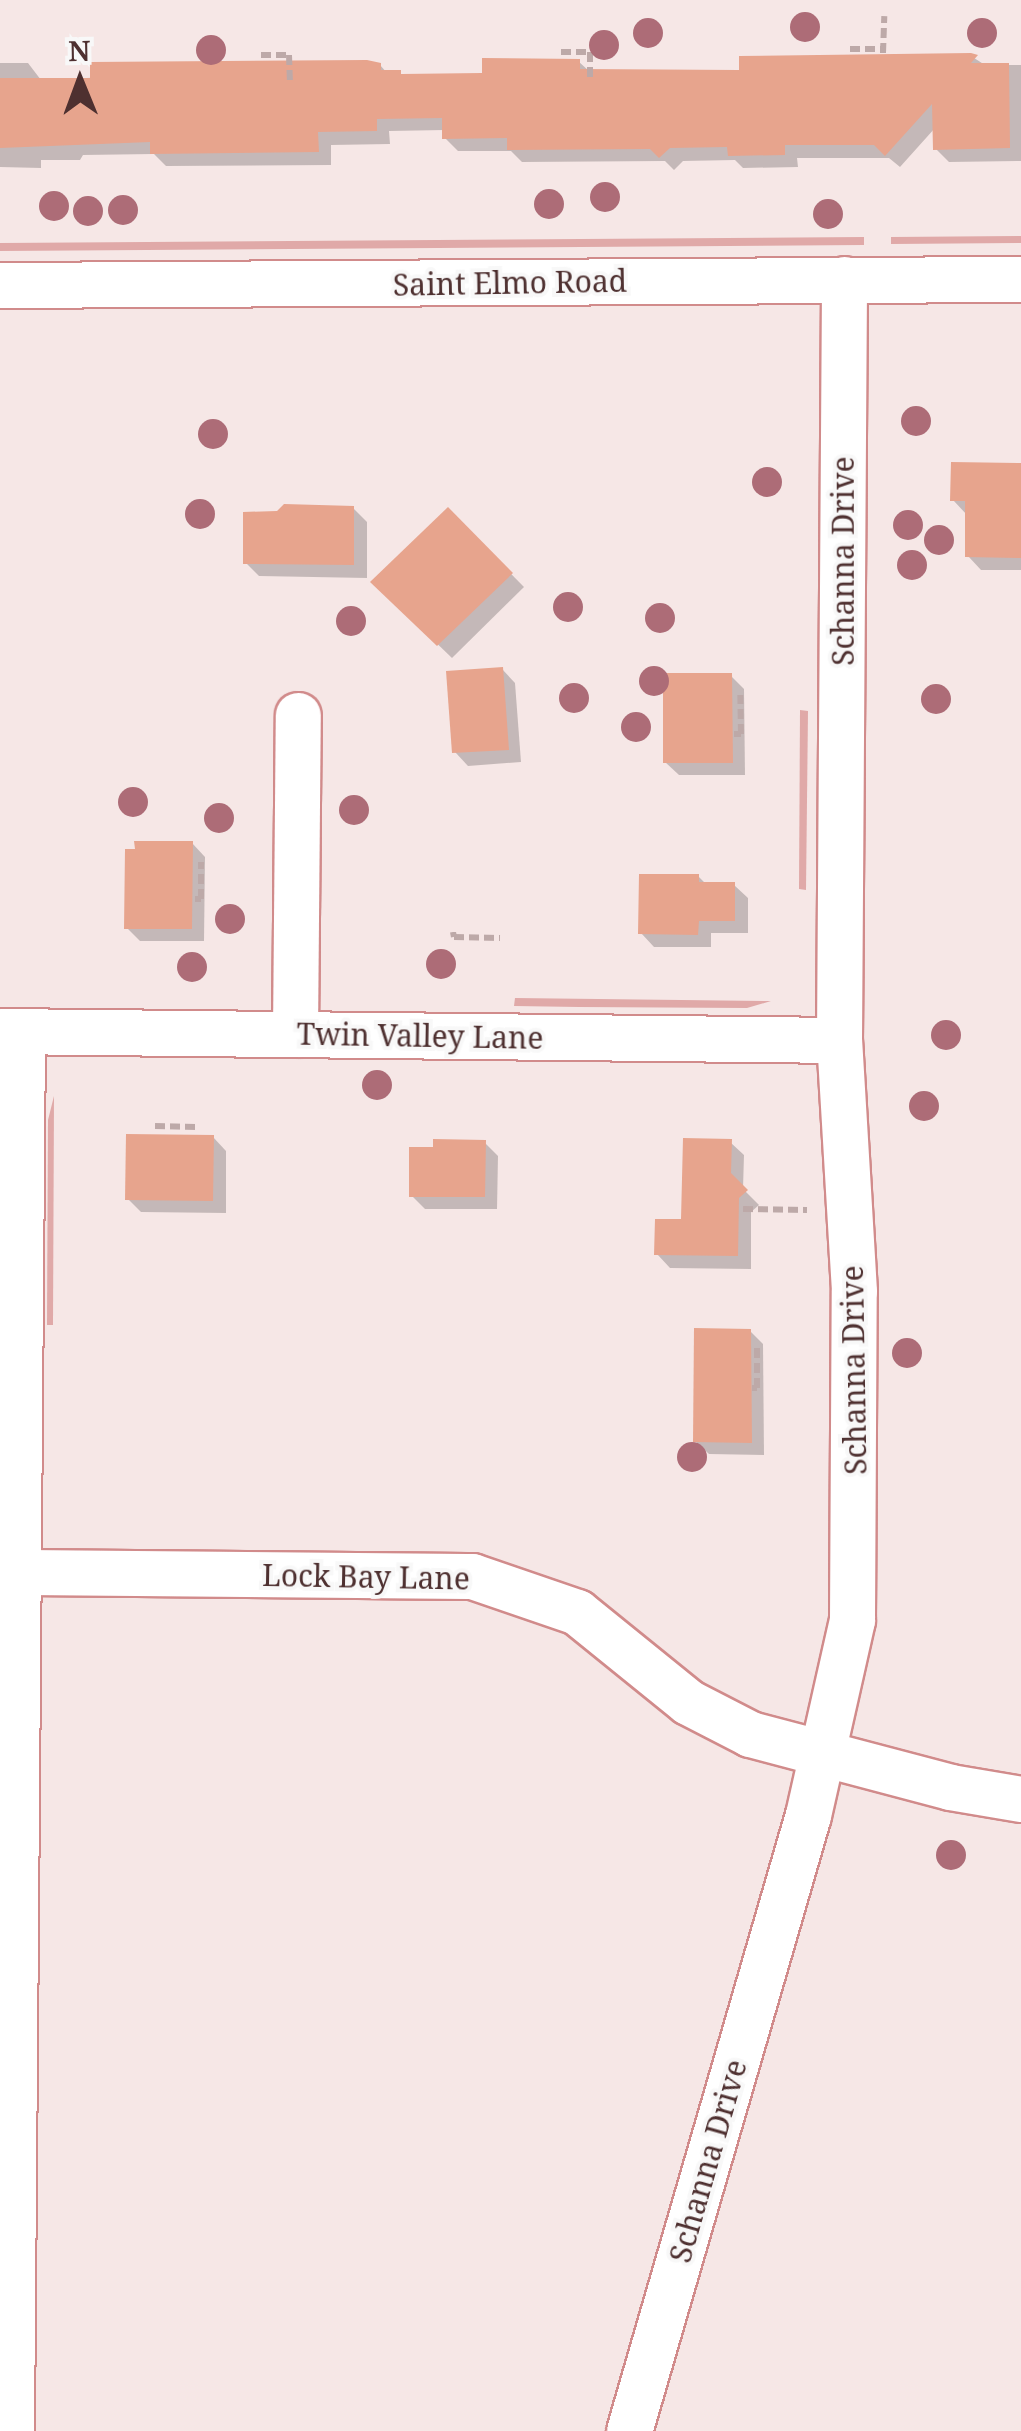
<!DOCTYPE html>
<style>
body{margin:0}
#map{position:relative;width:1021px;height:2431px;overflow:hidden;background:#f6e7e6;font-family:"Noto Serif",serif}
div>[style]{position:absolute}
.green>*{inset:0;background:#e0a9a8}
.shadow>*{inset:0;background:#0003}
.building>*{inset:0;background:#e7a48d}
.path>*{height:6px;margin-top:-3px;transform-origin:0;background:repeating-linear-gradient(90deg,#bda9a8 0 10px,transparent 0 15px)}
.roads{filter:drop-shadow(2px 0 #d18b8b) drop-shadow(-2px 0 #d18b8b) drop-shadow(0 2px #d18b8b) drop-shadow(0 -2px #d18b8b)}
.street>*{height:45px;margin:-22.5px;padding:0 22.5px;transform-origin:22.5px;border-radius:22.5px;background:#fff}
.trees>*{width:30px;height:30px;margin:-15px;border-radius:50%;background:#ad6c77}
span{translate:-50% -50%;white-space:nowrap;text-align:center;line-height:1.15;-webkit-text-stroke:8px #f8f8f8;paint-order:stroke}
.street-label{font-size:30px;color:#4e3030}
.north{position:absolute;left:30px;top:30px;width:100px;height:100px;-webkit-text-stroke:8px #f8f8f8;paint-order:stroke;rotate:359deg;font-size:28px;font-weight:700;line-height:40px;text-align:center;color:#4e3030}
.north::after{content:'';display:block;margin:auto;width:35px;height:45px;background:#4e3030;clip-path:polygon(50% 0,100% 100%,50% 72%,0 100%)}
</style>
<div id="map">
<div class="green">
<i style="clip-path:polygon(1021px 236px,1021px 243px,891px 244px,891px 237px)"></i>
<i style="clip-path:polygon(864px 237px,864px 245px,0 251px,0 243px)"></i>
<i style="clip-path:polygon(800px 710px,808px 711px,806px 890px,799px 889px)"></i>
<i style="clip-path:polygon(515px 998px,771px 1001px,747px 1008px,579px 1007px,514px 1006px)"></i>
<i style="clip-path:polygon(54px 1096px,53px 1325px,47px 1325px,48px 1120px)"></i>
</div>
<div class="shadow">
<i style="clip-path:polygon(971px 56px,985px 65px,1021px 65px,1021px 161px,949px 162px,936px 149px,935px 128px,900px 167px,889px 158px,797px 158px,798px 167px,743px 168px,735px 160px,683px 161px,674px 170px,665px 161px,522px 162px,511px 151px,458px 151px,445px 138px,445px 130px,389px 131px,390px 144px,331px 145px,331px 165px,166px 166px,154px 154px,83px 155px,80px 160px,41px 160px,41px 168px,0 167px,0 63px,28px 63px,41px 80px,380px 65px,387px 73px,405px 77px,484px 76px,578px 61px,589px 71px,742px 72px)"></i>
<i style="clip-path:polygon(1021px 465px,1021px 570px,981px 570px,968px 556px,967px 515px,953px 500px)"></i>
<i style="clip-path:polygon(353px 508px,367px 522px,367px 578px,259px 576px,246px 563px)"></i>
<i style="clip-path:polygon(448px 510px,524px 587px,452px 658px,373px 582px)"></i>
<i style="clip-path:polygon(502px 669px,515px 683px,521px 762px,468px 766px,455px 752px)"></i>
<i style="clip-path:polygon(731px 676px,744px 689px,745px 775px,679px 775px,665px 762px)"></i>
<i style="clip-path:polygon(192px 843px,205px 857px,204px 941px,140px 941px,127px 928px)"></i>
<i style="clip-path:polygon(698px 876px,707px 885px,734px 885px,748px 898px,748px 933px,711px 933px,711px 947px,654px 947px,641px 933px)"></i>
<i style="clip-path:polygon(213px 1137px,226px 1151px,226px 1213px,141px 1212px,128px 1199px)"></i>
<i style="clip-path:polygon(730px 1142px,744px 1155px,743px 1189px,759px 1205px,751px 1212px,751px 1269px,670px 1268px,657px 1254px,684px 1222px)"></i>
<i style="clip-path:polygon(485px 1143px,498px 1156px,497px 1209px,425px 1209px,412px 1196px)"></i>
<i style="clip-path:polygon(750px 1331px,763px 1344px,764px 1455px,709px 1454px,695px 1441px)"></i>
</div>
<div class="building">
<i style="clip-path:polygon(971px 53px,978px 55px,971px 63px,1009px 63px,1010px 148px,933px 150px,932px 104px,885px 156px,874px 145px,785px 145px,785px 155px,728px 156px,727px 147px,670px 148px,659px 158px,650px 149px,507px 150px,507px 138px,442px 139px,442px 118px,377px 119px,377px 131px,318px 132px,319px 152px,150px 154px,150px 142px,0 148px,0 78px,90px 78px,90px 62px,367px 60px,381px 63px,381px 70px,401px 70px,401px 74px,482px 73px,482px 58px,580px 59px,580px 69px,739px 70px,739px 56px)"></i>
<i style="clip-path:polygon(951px 462px,1021px 463px,1021px 558px,965px 557px,965px 501px,950px 501px)"></i>
<i style="clip-path:polygon(284px 504px,354px 506px,354px 565px,243px 564px,243px 512px,277px 511px)"></i>
<i style="clip-path:polygon(448px 507px,513px 573px,437px 646px,370px 582px)"></i>
<i style="clip-path:polygon(503px 667px,509px 750px,452px 753px,446px 671px)"></i>
<i style="clip-path:polygon(663px 673px,732px 673px,733px 763px,663px 763px)"></i>
<i style="clip-path:polygon(134px 841px,193px 841px,192px 929px,124px 929px,125px 849px,135px 849px)"></i>
<i style="clip-path:polygon(639px 874px,699px 874px,699px 882px,735px 882px,735px 921px,699px 921px,698px 935px,638px 934px)"></i>
<i style="clip-path:polygon(126px 1134px,214px 1135px,213px 1201px,125px 1200px)"></i>
<i style="clip-path:polygon(683px 1138px,732px 1139px,731px 1173px,748px 1190px,739px 1198px,738px 1256px,654px 1255px,655px 1219px,681px 1219px)"></i>
<i style="clip-path:polygon(433px 1139px,486px 1140px,485px 1197px,409px 1197px,409px 1147px,433px 1147px)"></i>
<i style="clip-path:polygon(694px 1328px,751px 1329px,752px 1443px,693px 1442px)"></i>
</div>
<div class="path">
<i style="left:850px;top:49px;width:33px"></i>
<i style="left:561px;top:52px;width:29px"></i>
<i style="left:590px;top:52px;width:29px;rotate:90deg"></i>
<i style="left:883px;top:53px;width:37px;rotate:-88deg"></i>
<i style="left:261px;top:55px;width:28px"></i>
<i style="left:289px;top:55px;width:30px;rotate:88deg"></i>
<i style="left:734px;top:734px;width:7px"></i>
<i style="left:741px;top:734px;width:39px;rotate:-91deg"></i>
<i style="left:195px;top:899px;width:6px"></i>
<i style="left:201px;top:899px;width:37px;rotate:-90deg"></i>
<i style="left:453px;top:932px;width:5px;rotate:79deg"></i>
<i style="left:454px;top:937px;width:46px;rotate:1.2deg"></i>
<i style="left:155px;top:1126px;width:41px;rotate:1.4deg"></i>
<i style="left:743px;top:1209px;width:64px;rotate:0.9deg"></i>
<i style="left:752px;top:1388px;width:5px"></i>
<i style="left:757px;top:1388px;width:40px;rotate:-90deg"></i>
</div>
<div class="roads">
<div class="street">
<i style="left:0;top:285px;width:1021px;rotate:-0.34deg"></i>
<i style="left:0;top:1031px;width:839px;rotate:0.61deg"></i>
<i style="left:295px;top:1034px;width:319px;rotate:-89.5deg"></i>
<i style="left:19px;top:1572px;width:453px;rotate:0.5deg"></i>
<i style="left:472px;top:1576px;width:111px;rotate:18.9deg"></i>
<i style="left:577px;top:1612px;width:143px;rotate:39deg"></i>
<i style="left:688px;top:1702px;width:70px;rotate:27.3deg"></i>
<i style="left:750px;top:1734px;width:207px;rotate:14.8deg"></i>
<i style="left:950px;top:1787px;width:72px;rotate:9.6deg"></i>
<i style="left:11px;top:2431px;width:1400px;rotate:-89.55deg"></i>
<i style="left:629px;top:2431px;width:641px;rotate:-73.8deg"></i>
<i style="left:808px;top:1815px;width:200px;rotate:-77.3deg"></i>
<i style="left:852px;top:1620px;width:329px;rotate:-89.7deg"></i>
<i style="left:854px;top:1291px;width:251px;rotate:-93.4deg"></i>
<i style="left:839px;top:1040px;width:761px;rotate:-89.62deg"></i>
</div>
</div>
<div class="trees">
<i style="left:805px;top:27px"></i>
<i style="left:648px;top:33px"></i>
<i style="left:982px;top:33px"></i>
<i style="left:604px;top:45px"></i>
<i style="left:211px;top:50px"></i>
<i style="left:605px;top:197px"></i>
<i style="left:549px;top:204px"></i>
<i style="left:54px;top:206px"></i>
<i style="left:123px;top:210px"></i>
<i style="left:88px;top:211px"></i>
<i style="left:828px;top:214px"></i>
<i style="left:916px;top:421px"></i>
<i style="left:213px;top:434px"></i>
<i style="left:767px;top:482px"></i>
<i style="left:200px;top:514px"></i>
<i style="left:908px;top:525px"></i>
<i style="left:939px;top:540px"></i>
<i style="left:912px;top:565px"></i>
<i style="left:568px;top:607px"></i>
<i style="left:660px;top:618px"></i>
<i style="left:351px;top:621px"></i>
<i style="left:654px;top:681px"></i>
<i style="left:574px;top:698px"></i>
<i style="left:936px;top:699px"></i>
<i style="left:636px;top:727px"></i>
<i style="left:133px;top:802px"></i>
<i style="left:354px;top:810px"></i>
<i style="left:219px;top:818px"></i>
<i style="left:230px;top:919px"></i>
<i style="left:441px;top:964px"></i>
<i style="left:192px;top:967px"></i>
<i style="left:946px;top:1035px"></i>
<i style="left:377px;top:1085px"></i>
<i style="left:924px;top:1106px"></i>
<i style="left:907px;top:1353px"></i>
<i style="left:692px;top:1457px"></i>
<i style="left:951px;top:1855px"></i>
</div>
<div class="street-label">
<span style="left:510px;top:283px;rotate:-1deg">Saint Elmo Road</span>
<span style="left:843px;top:561px;rotate:-90deg">Schanna Drive</span>
<span style="left:420px;top:1036px;rotate:1deg">Twin Valley Lane</span>
<span style="left:854px;top:1370px;rotate:-91deg">Schanna Drive</span>
<span style="left:366px;top:1577px;rotate:1deg">Lock Bay Lane</span>
<span style="left:708px;top:2161px;rotate:-74deg">Schanna Drive</span>
</div>
<div class="north">N</div>
</div>
